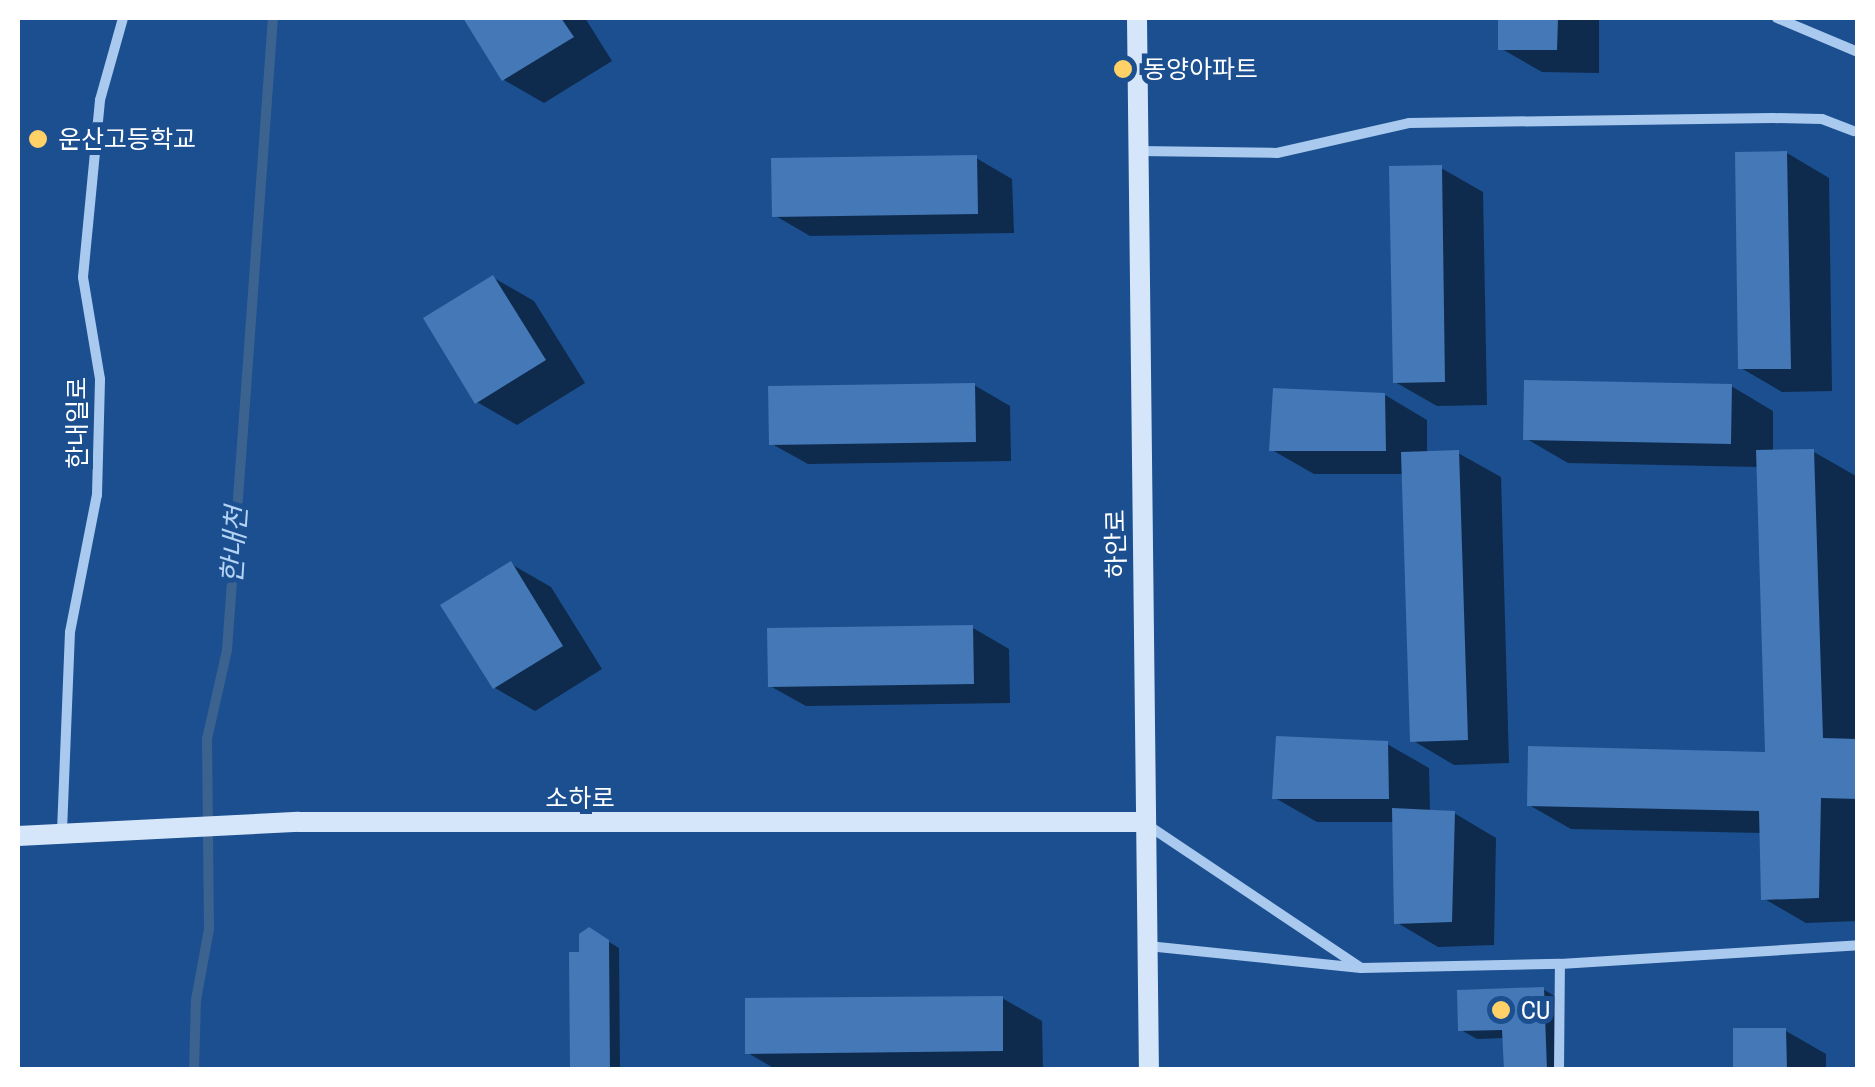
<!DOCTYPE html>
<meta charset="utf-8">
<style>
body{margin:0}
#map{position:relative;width:1875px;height:1087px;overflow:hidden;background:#1b4f8f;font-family:"Archivo Narrow","Noto Sans KR",sans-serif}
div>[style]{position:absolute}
.shadow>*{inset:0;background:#0007}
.stream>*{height:10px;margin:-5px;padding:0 5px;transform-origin:5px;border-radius:5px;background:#3c6290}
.building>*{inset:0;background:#4478b7}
.street>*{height:10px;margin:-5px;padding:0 5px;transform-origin:5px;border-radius:5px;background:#a9c9ee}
.secondary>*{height:20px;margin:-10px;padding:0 10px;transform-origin:10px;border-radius:10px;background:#d6e6fa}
.dots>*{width:28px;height:28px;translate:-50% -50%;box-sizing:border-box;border:5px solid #1b4f8f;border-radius:50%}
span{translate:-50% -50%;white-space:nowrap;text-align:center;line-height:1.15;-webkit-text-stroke:10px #1b4f8f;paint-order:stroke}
.poi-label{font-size:25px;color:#fff}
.left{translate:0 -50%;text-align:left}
.street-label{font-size:25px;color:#fff}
.water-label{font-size:28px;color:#b5d3f5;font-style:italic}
.frame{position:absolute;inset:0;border:20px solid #fff;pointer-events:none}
</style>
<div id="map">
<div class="shadow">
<i style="clip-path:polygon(466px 18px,585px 18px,612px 61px,544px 103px,504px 80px)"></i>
<i style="clip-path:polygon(1501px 18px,1599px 18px,1599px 73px,1542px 72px,1500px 48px)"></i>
<i style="clip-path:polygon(1787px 153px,1829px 178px,1832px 391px,1782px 392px,1741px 368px)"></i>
<i style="clip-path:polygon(976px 158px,1012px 179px,1014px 233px,810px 236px,774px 215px)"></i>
<i style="clip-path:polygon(1441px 168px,1483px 192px,1487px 405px,1437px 406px,1395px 382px)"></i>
<i style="clip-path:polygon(494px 278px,534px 301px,585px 383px,517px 425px,477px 402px)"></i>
<i style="clip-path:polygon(974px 385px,1010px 406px,1011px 461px,808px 464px,772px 444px)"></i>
<i style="clip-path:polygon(1731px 386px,1773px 411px,1773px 452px,1814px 452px,1856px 476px,1858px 921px,1806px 923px,1763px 898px,1762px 833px,1571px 829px,1529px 805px,1768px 754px,1759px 467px,1568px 463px,1525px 438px)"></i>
<i style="clip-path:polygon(1385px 395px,1427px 420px,1427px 454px,1458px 453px,1501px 477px,1509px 763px,1454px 765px,1412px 740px,1404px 474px,1314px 474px,1272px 450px)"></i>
<i style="clip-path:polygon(511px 564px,551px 587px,602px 669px,535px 711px,495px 688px)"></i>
<i style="clip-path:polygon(973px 628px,1009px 649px,1010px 703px,806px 706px,770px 686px)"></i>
<i style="clip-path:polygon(1387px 744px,1429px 768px,1430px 812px,1454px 813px,1496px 838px,1494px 945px,1438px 947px,1396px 922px,1395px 822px,1317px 822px,1275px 798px)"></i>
<i style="clip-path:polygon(589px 930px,619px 948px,620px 1070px,573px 1070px)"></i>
<i style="clip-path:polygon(1543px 989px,1559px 999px,1562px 1070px,1506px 1070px,1505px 1038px,1477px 1039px,1461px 1030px)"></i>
<i style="clip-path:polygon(1002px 998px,1042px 1021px,1043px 1070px,777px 1070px,748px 1053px)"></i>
<i style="clip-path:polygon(1786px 1031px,1826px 1054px,1826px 1070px,1736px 1070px)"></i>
</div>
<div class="stream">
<i style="left:194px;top:1070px;width:70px;rotate:-88.4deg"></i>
<i style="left:196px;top:1000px;width:72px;rotate:-79.6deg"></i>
<i style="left:209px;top:929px;width:190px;rotate:-90.6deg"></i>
<i style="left:207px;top:739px;width:91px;rotate:-77.3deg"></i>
<i style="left:227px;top:650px;width:634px;rotate:-85.84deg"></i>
</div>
<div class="building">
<i style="clip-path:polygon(463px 18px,561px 18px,574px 37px,502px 81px)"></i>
<i style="clip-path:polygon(1498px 18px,1558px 18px,1557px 50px,1498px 50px)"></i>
<i style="clip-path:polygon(1787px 151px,1791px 369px,1738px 369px,1735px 152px)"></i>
<i style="clip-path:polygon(977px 155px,978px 214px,772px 217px,771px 158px)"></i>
<i style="clip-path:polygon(1442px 165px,1445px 382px,1393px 383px,1389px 166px)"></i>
<i style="clip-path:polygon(493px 275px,546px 360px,475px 404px,423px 318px)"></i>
<i style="clip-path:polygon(1524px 380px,1732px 384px,1731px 444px,1523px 440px)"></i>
<i style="clip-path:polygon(975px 383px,976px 442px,769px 445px,768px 386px)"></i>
<i style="clip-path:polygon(1273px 388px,1385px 393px,1386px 451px,1269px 451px)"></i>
<i style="clip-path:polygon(1814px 449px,1823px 738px,1858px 739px,1858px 799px,1821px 798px,1819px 898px,1761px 900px,1759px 811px,1527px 806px,1528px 746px,1765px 752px,1756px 450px)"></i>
<i style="clip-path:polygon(1459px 450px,1468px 740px,1410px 742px,1401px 452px)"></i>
<i style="clip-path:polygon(511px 561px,563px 646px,493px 689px,440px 605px)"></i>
<i style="clip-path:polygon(973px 625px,974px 684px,768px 687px,767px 628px)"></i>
<i style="clip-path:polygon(1276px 736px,1388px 741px,1389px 799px,1272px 799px)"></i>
<i style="clip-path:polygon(1392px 808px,1455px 811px,1452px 922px,1394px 924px)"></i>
<i style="clip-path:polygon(589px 927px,609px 940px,610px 1070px,570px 1070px,569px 952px,579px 952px,579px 934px)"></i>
<i style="clip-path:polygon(1544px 987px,1547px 1070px,1504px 1070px,1502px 1030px,1458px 1031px,1457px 990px)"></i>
<i style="clip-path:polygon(1003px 996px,1003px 1051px,745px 1054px,745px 998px)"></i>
<i style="clip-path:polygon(1733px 1028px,1786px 1028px,1787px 1070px,1733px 1070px)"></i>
</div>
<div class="street">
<i style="left:1777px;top:18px;width:88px;rotate:22.8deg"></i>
<i style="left:1138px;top:151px;width:139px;rotate:0.8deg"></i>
<i style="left:1277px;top:153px;width:135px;rotate:-12.8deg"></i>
<i style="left:1409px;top:123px;width:364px;rotate:-0.8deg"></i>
<i style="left:1773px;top:118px;width:49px;rotate:1.2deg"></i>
<i style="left:1822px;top:119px;width:34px;rotate:21deg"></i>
<i style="left:1146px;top:824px;width:257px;rotate:33.8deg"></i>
<i style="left:62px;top:831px;width:199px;rotate:-87.7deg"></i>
<i style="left:70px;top:632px;width:140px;rotate:-78.9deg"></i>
<i style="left:97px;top:495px;width:116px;rotate:-88.5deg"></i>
<i style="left:100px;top:379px;width:103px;rotate:-99.5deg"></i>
<i style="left:83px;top:277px;width:178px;rotate:-84.5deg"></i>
<i style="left:100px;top:100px;width:85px;rotate:-74.3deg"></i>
<i style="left:1148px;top:946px;width:214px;rotate:5.9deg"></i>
<i style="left:1361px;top:968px;width:199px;rotate:-1.2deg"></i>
<i style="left:1560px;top:964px;width:299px;rotate:-3.6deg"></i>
<i style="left:1559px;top:1070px;width:106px;rotate:-89.5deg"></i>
</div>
<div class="secondary">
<i style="left:1137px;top:18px;width:1052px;rotate:89.35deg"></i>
<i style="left:18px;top:836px;width:281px;rotate:-2.9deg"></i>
<i style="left:299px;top:822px;width:845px"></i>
</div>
<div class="dots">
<i style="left:1123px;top:69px;background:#ffd166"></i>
<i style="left:38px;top:139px;background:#ffd166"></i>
<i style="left:1501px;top:1010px;background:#ffd166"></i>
</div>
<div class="poi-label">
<span class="left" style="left:1143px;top:69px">동양아파트</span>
<span class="left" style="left:58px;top:139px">운산고등학교</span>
<span class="left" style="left:1521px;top:1010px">CU</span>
</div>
<div class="street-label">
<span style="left:77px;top:423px;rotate:-90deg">한내일로</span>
<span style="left:1116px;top:544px;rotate:-91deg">하안로</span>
<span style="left:580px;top:798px">소하로</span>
</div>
<div class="water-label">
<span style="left:234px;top:545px;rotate:-86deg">한내천</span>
</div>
<div class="frame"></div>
</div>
